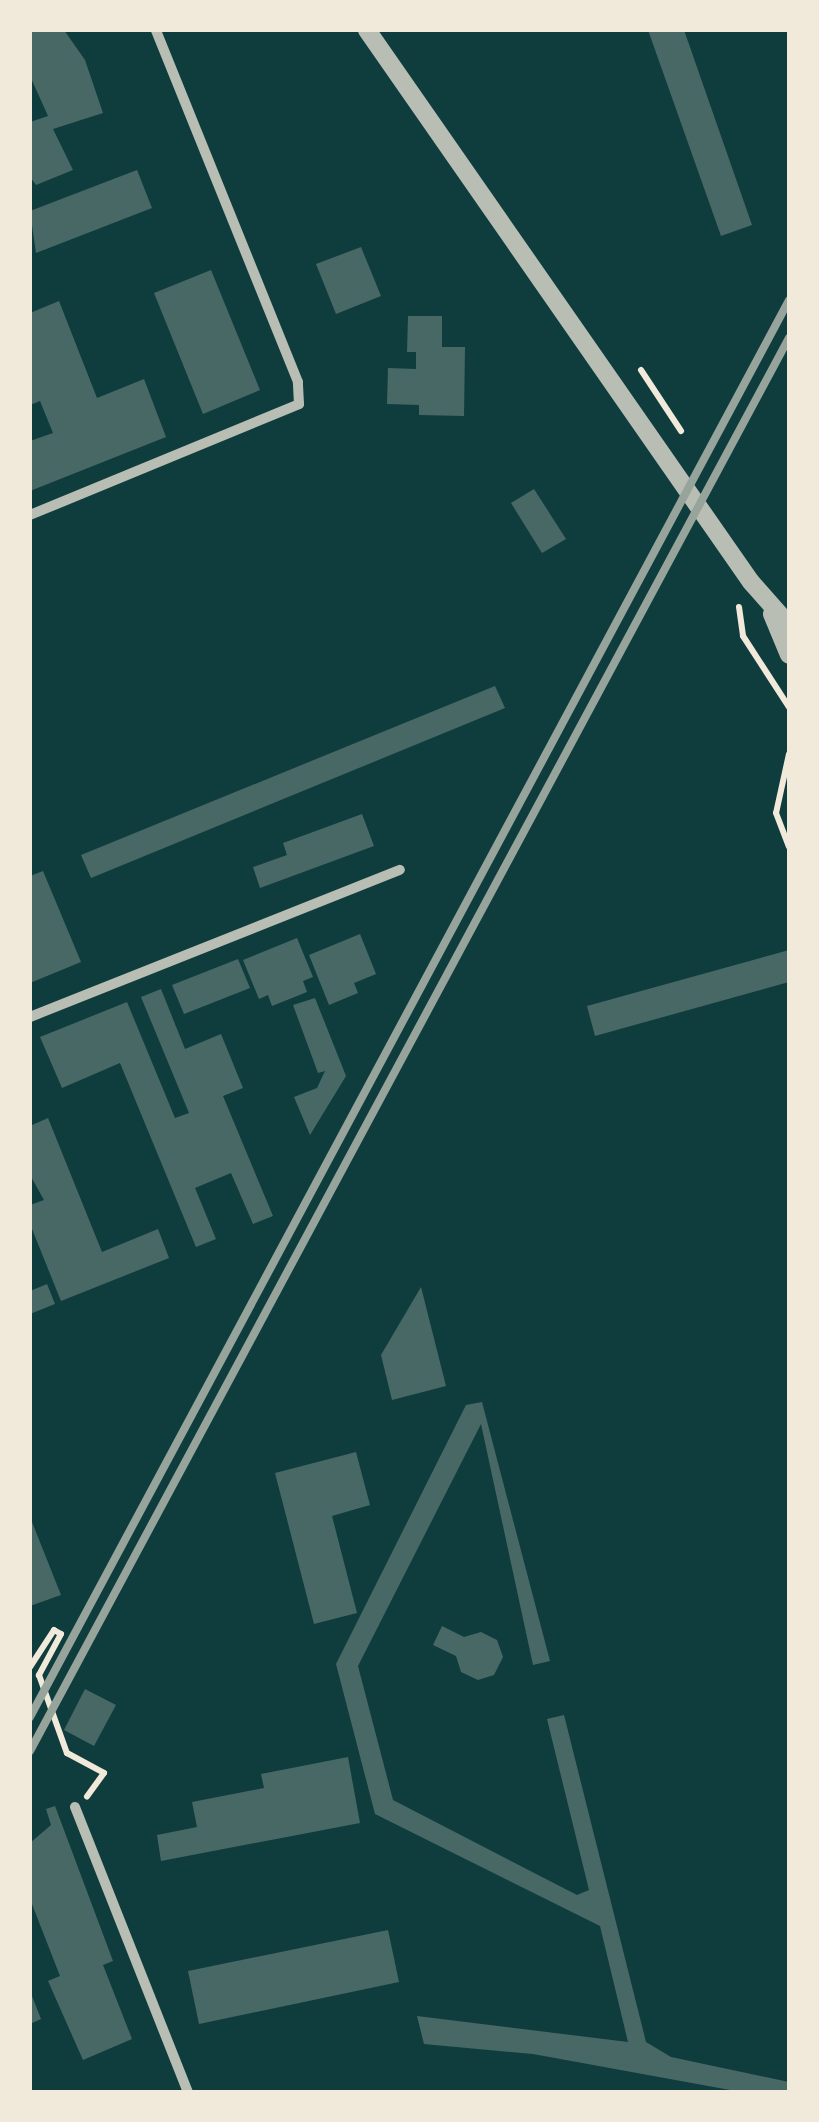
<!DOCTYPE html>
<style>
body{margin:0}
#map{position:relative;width:819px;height:2122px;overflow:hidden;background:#0f3d3e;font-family:"DejaVu Sans",sans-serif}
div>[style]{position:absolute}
.building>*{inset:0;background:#486865}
.path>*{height:6px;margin:-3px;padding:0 3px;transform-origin:3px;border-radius:3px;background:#f1e9da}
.minor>*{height:10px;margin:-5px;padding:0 5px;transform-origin:5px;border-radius:5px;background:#b8beb3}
.tertiary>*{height:18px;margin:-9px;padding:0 9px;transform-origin:9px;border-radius:9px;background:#b8beb3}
.rail>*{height:8px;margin:-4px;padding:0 4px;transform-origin:4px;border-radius:4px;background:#97a49c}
span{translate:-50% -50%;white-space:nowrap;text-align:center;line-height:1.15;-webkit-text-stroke:10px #f1e9da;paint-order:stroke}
.frame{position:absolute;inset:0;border:32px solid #f1e9da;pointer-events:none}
</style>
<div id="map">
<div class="building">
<i style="clip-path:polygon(30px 30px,64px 30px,85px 60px,103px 113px,53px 129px,73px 170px,36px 185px,30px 177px,30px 122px,48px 116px,30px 76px)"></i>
<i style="clip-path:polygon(648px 30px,684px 30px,752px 225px,721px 236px)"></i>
<i style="clip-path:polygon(137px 170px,152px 208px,36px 253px,30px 211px)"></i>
<i style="clip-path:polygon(361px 247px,381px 296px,336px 314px,316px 264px)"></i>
<i style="clip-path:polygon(211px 270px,260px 390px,203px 414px,154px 293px)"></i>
<i style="clip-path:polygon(59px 301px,97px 398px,144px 379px,166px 437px,30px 491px,30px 441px,53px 433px,40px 401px,30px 405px,30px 313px)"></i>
<i style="clip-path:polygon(408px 316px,442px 316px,442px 347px,465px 347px,464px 416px,419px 415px,419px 405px,387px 404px,388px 368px,416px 369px,416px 352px,407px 352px)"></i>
<i style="clip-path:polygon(534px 489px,566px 539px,542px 553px,511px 503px)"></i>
<i style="clip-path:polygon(495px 686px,505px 708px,91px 878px,81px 855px)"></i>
<i style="clip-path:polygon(362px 814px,374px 846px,260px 888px,253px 867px,287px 855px,283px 843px)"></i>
<i style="clip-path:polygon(43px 871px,81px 962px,30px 983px,30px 876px)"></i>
<i style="clip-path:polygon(360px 934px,376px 974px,354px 983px,358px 993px,329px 1005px,309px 955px)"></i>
<i style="clip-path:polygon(297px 938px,313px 977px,303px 981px,307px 992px,272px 1006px,268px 995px,259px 999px,243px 960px)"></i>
<i style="clip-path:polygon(789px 950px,789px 982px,595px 1036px,587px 1006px)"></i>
<i style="clip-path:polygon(238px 959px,250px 988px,184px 1014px,172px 985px)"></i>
<i style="clip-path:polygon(161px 989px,185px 1049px,221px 1034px,243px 1088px,223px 1096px,273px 1216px,253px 1224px,231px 1173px,195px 1188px,216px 1239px,196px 1247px,120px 1063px,62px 1088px,40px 1037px,127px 1002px,175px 1118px,189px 1113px,141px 997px)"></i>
<i style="clip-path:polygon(315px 998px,346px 1076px,310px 1135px,294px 1097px,317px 1088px,325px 1071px,318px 1073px,293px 1005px)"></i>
<i style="clip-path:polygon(48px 1118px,102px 1252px,158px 1229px,169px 1258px,61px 1301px,30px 1224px,30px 1205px,44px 1200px,30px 1175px,30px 1126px)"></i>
<i style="clip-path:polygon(47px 1284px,55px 1304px,30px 1314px,30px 1291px)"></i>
<i style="clip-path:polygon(421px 1287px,446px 1386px,392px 1400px,381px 1355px)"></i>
<i style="clip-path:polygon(482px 1402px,550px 1661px,533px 1665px,481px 1424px,358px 1666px,393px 1800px,577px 1895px,589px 1890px,547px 1719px,564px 1715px,646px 2042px,671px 2057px,789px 2082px,789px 2092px,741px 2092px,533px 2054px,424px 2044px,417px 2016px,628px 2042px,600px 1926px,375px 1814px,336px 1664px,466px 1405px)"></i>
<i style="clip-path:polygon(356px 1452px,370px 1505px,332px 1516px,357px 1613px,314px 1624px,275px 1473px)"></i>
<i style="clip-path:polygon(30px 1517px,61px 1595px,30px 1606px)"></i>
<i style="clip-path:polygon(442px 1626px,464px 1637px,481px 1632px,497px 1640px,503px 1657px,494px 1675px,478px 1680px,461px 1672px,456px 1656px,433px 1645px)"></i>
<i style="clip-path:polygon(85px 1689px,116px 1705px,94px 1746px,64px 1730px)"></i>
<i style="clip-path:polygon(348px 1757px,360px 1823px,161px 1861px,157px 1835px,197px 1827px,192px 1802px,264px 1788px,261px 1774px)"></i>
<i style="clip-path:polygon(55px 1806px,113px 1961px,103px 1965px,132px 2039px,83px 2060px,48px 1981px,60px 1976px,30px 1899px,30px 1843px,51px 1825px,46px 1809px)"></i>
<i style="clip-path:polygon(388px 1930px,399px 1982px,199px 2024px,188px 1971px)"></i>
<i style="clip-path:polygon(30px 1991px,41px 2019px,30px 2024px)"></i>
</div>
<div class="path">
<i style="left:641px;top:370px;width:73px;rotate:56.7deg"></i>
<i style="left:739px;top:607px;width:29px;rotate:82deg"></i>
<i style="left:743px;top:636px;width:85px;rotate:57.1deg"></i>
<i style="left:789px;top:754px;width:60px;rotate:102.4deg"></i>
<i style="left:776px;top:813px;width:36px;rotate:69deg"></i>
<i style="left:30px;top:1667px;width:44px;rotate:-57deg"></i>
<i style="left:54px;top:1630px;width:8px;rotate:30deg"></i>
<i style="left:61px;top:1634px;width:47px;rotate:118.2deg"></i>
<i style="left:39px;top:1675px;width:83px;rotate:70.3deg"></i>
<i style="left:67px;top:1753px;width:42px;rotate:28.4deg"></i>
<i style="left:104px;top:1773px;width:29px;rotate:126deg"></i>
</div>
<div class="minor">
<i style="left:30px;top:515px;width:291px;rotate:-22.4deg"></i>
<i style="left:299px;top:404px;width:22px;rotate:-93deg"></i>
<i style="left:298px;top:382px;width:380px;rotate:-112deg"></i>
<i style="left:30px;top:1017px;width:398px;rotate:-21.7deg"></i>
<i style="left:75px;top:1807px;width:307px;rotate:68.4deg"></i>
</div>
<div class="tertiary">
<i style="left:367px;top:30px;width:672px;rotate:55.18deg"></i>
<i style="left:751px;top:582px;width:57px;rotate:48.5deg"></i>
<i style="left:772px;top:614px;width:44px;rotate:67.5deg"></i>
</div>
<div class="rail">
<i style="left:30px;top:1717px;width:1607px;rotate:-61.82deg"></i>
<i style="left:30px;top:1751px;width:1604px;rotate:-61.76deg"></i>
</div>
<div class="frame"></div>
</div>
